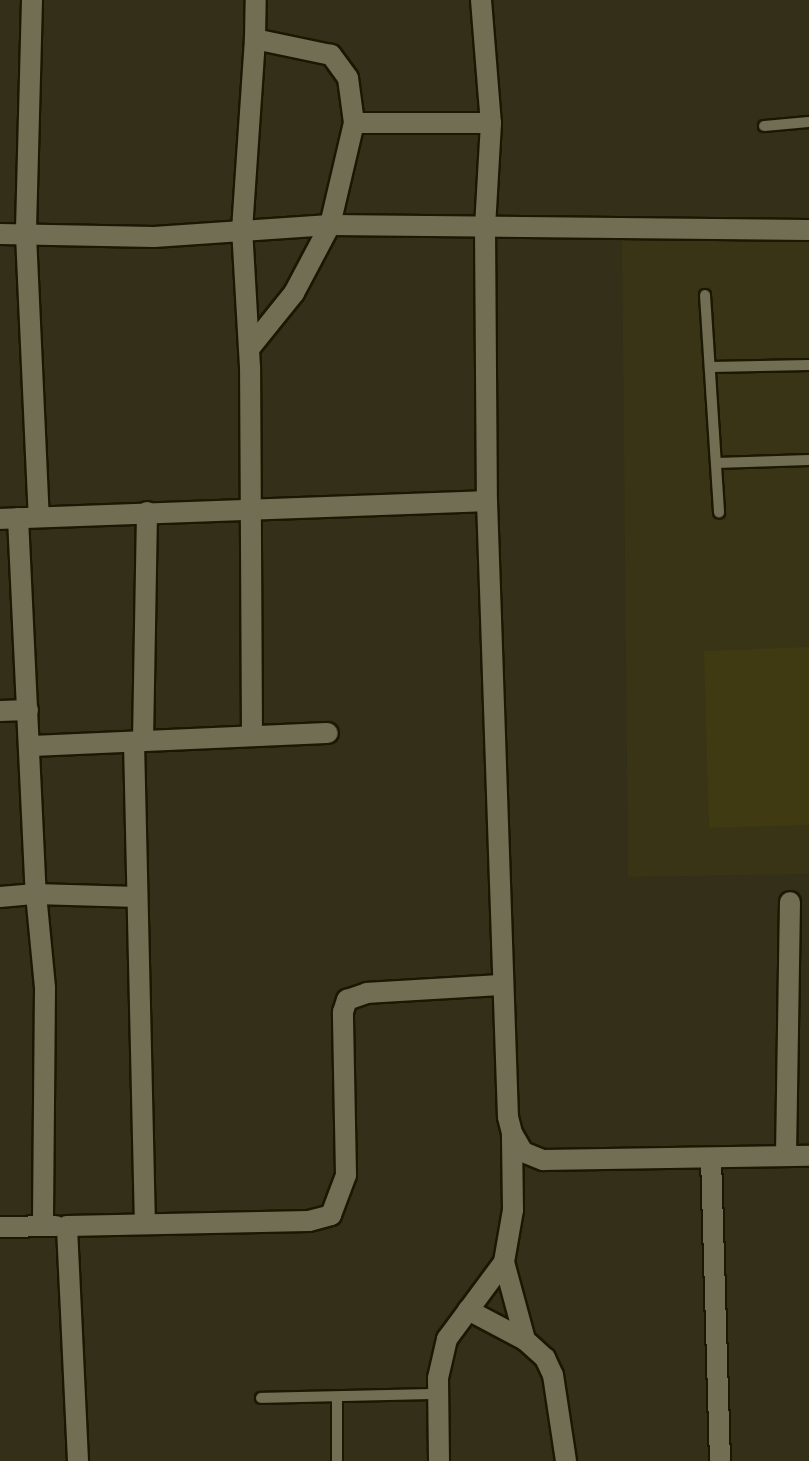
<!DOCTYPE html>
<style>
body{margin:0}
#map{position:relative;width:809px;height:1461px;overflow:hidden;background:#332f18;font-family:"DejaVu Sans",sans-serif}
div>[style]{position:absolute}
.built>*{inset:0;background:#393415}
.green>*{inset:0;background:#3f3a12}
.roads{filter:drop-shadow(2px 0 #1a1702) drop-shadow(-2px 0 #1a1702) drop-shadow(0 2px #1a1702) drop-shadow(0 -2px #1a1702)}
.lane>*{height:10px;margin:-5px;padding:0 5px;transform-origin:5px;border-radius:5px;background:#716e54}
.street>*{height:20px;margin:-10px;padding:0 10px;transform-origin:10px;border-radius:10px;background:#716e54}
span{translate:-50% -50%;white-space:nowrap;text-align:center;line-height:1.15;-webkit-text-stroke:7px #29250e;paint-order:stroke}
</style>
<div id="map">
<div class="built">
<i style="clip-path:polygon(809px 236px,809px 874px,628px 877px,622px 240px)"></i>
</div>
<div class="green">
<i style="clip-path:polygon(809px 647px,809px 825px,709px 828px,704px 651px)"></i>
</div>
<div class="roads">
<div class="lane">
<i style="left:764px;top:126px;width:45px;rotate:-5.1deg"></i>
<i style="left:705px;top:295px;width:218px;rotate:86.3deg"></i>
<i style="left:711px;top:367px;width:98px;rotate:-1.2deg"></i>
<i style="left:716px;top:463px;width:93px;rotate:-1.8deg"></i>
<i style="left:337px;top:1397px;width:64px;rotate:90deg"></i>
<i style="left:261px;top:1398px;width:177px;rotate:-1.3deg"></i>
</div>
<div class="street">
<i style="left:32px;top:0;width:235px;rotate:91.5deg"></i>
<i style="left:26px;top:235px;width:281px;rotate:87.4deg"></i>
<i style="left:481px;top:0;width:123px;rotate:85.4deg"></i>
<i style="left:491px;top:123px;width:104px;rotate:93.3deg"></i>
<i style="left:485px;top:227px;width:274px;rotate:89.6deg"></i>
<i style="left:354px;top:123px;width:137px"></i>
<i style="left:0;top:234px;width:154px;rotate:1.1deg"></i>
<i style="left:154px;top:237px;width:176px;rotate:-3.9deg"></i>
<i style="left:330px;top:225px;width:479px;rotate:0.6deg"></i>
<i style="left:249px;top:349px;width:72px;rotate:-51.2deg"></i>
<i style="left:294px;top:293px;width:77px;rotate:-62.1deg"></i>
<i style="left:330px;top:225px;width:105px;rotate:-76.8deg"></i>
<i style="left:354px;top:123px;width:45px;rotate:-97.6deg"></i>
<i style="left:348px;top:78px;width:29px;rotate:-126deg"></i>
<i style="left:331px;top:55px;width:78px;rotate:-168.1deg"></i>
<i style="left:255px;top:39px;width:39px;rotate:-89deg"></i>
<i style="left:18px;top:518px;width:376px;rotate:87.3deg"></i>
<i style="left:36px;top:894px;width:94px;rotate:84.5deg"></i>
<i style="left:45px;top:988px;width:238px;rotate:90.5deg"></i>
<i style="left:0;top:519px;width:487px;rotate:-2.1deg"></i>
<i style="left:487px;top:501px;width:616px;rotate:88.05deg"></i>
<i style="left:508px;top:1117px;width:16px;rotate:76deg"></i>
<i style="left:512px;top:1133px;width:22px;rotate:60deg"></i>
<i style="left:523px;top:1152px;width:22px;rotate:22deg"></i>
<i style="left:543px;top:1160px;width:266px;rotate:-0.9deg"></i>
<i style="left:0;top:711px;width:28px;rotate:-2deg"></i>
<i style="left:252px;top:736px;width:369px;rotate:-90.3deg"></i>
<i style="left:250px;top:367px;width:137px;rotate:-93.3deg"></i>
<i style="left:242px;top:230px;width:191px;rotate:-86.1deg"></i>
<i style="left:143px;top:741px;width:229px;rotate:-89deg"></i>
<i style="left:134px;top:742px;width:481px;rotate:88.7deg"></i>
<i style="left:31px;top:746px;width:297px;rotate:-2.5deg"></i>
<i style="left:0;top:897px;width:36px;rotate:-5deg"></i>
<i style="left:36px;top:894px;width:101px;rotate:1.7deg"></i>
<i style="left:786px;top:1156px;width:254px;rotate:-89.1deg"></i>
<i style="left:711px;top:1158px;width:303px;rotate:88.3deg"></i>
<i style="left:0;top:1227px;width:56px;rotate:-1deg"></i>
<i style="left:504px;top:1262px;width:81px;rotate:74.9deg"></i>
<i style="left:468px;top:1310px;width:64px;rotate:27.8deg"></i>
<i style="left:525px;top:1340px;width:27px;rotate:42deg"></i>
<i style="left:545px;top:1358px;width:19px;rotate:65deg"></i>
<i style="left:553px;top:1375px;width:87px;rotate:81.4deg"></i>
<i style="left:78px;top:1461px;width:235px;rotate:-92.7deg"></i>
<i style="left:67px;top:1226px;width:242px;rotate:-1.2deg"></i>
<i style="left:309px;top:1221px;width:23px;rotate:-15deg"></i>
<i style="left:331px;top:1215px;width:43px;rotate:-69.4deg"></i>
<i style="left:346px;top:1175px;width:163px;rotate:-91.1deg"></i>
<i style="left:343px;top:1012px;width:13px;rotate:-72deg"></i>
<i style="left:347px;top:1000px;width:21px;rotate:-19deg"></i>
<i style="left:367px;top:993px;width:136px;rotate:-3.4deg"></i>
<i style="left:439px;top:1461px;width:83px;rotate:-90.7deg"></i>
<i style="left:438px;top:1378px;width:40px;rotate:-77deg"></i>
<i style="left:447px;top:1339px;width:96px;rotate:-53.5deg"></i>
<i style="left:504px;top:1262px;width:53px;rotate:-80.2deg"></i>
<i style="left:513px;top:1210px;width:76px;rotate:-90.8deg"></i>
</div>
</div>
</div>
